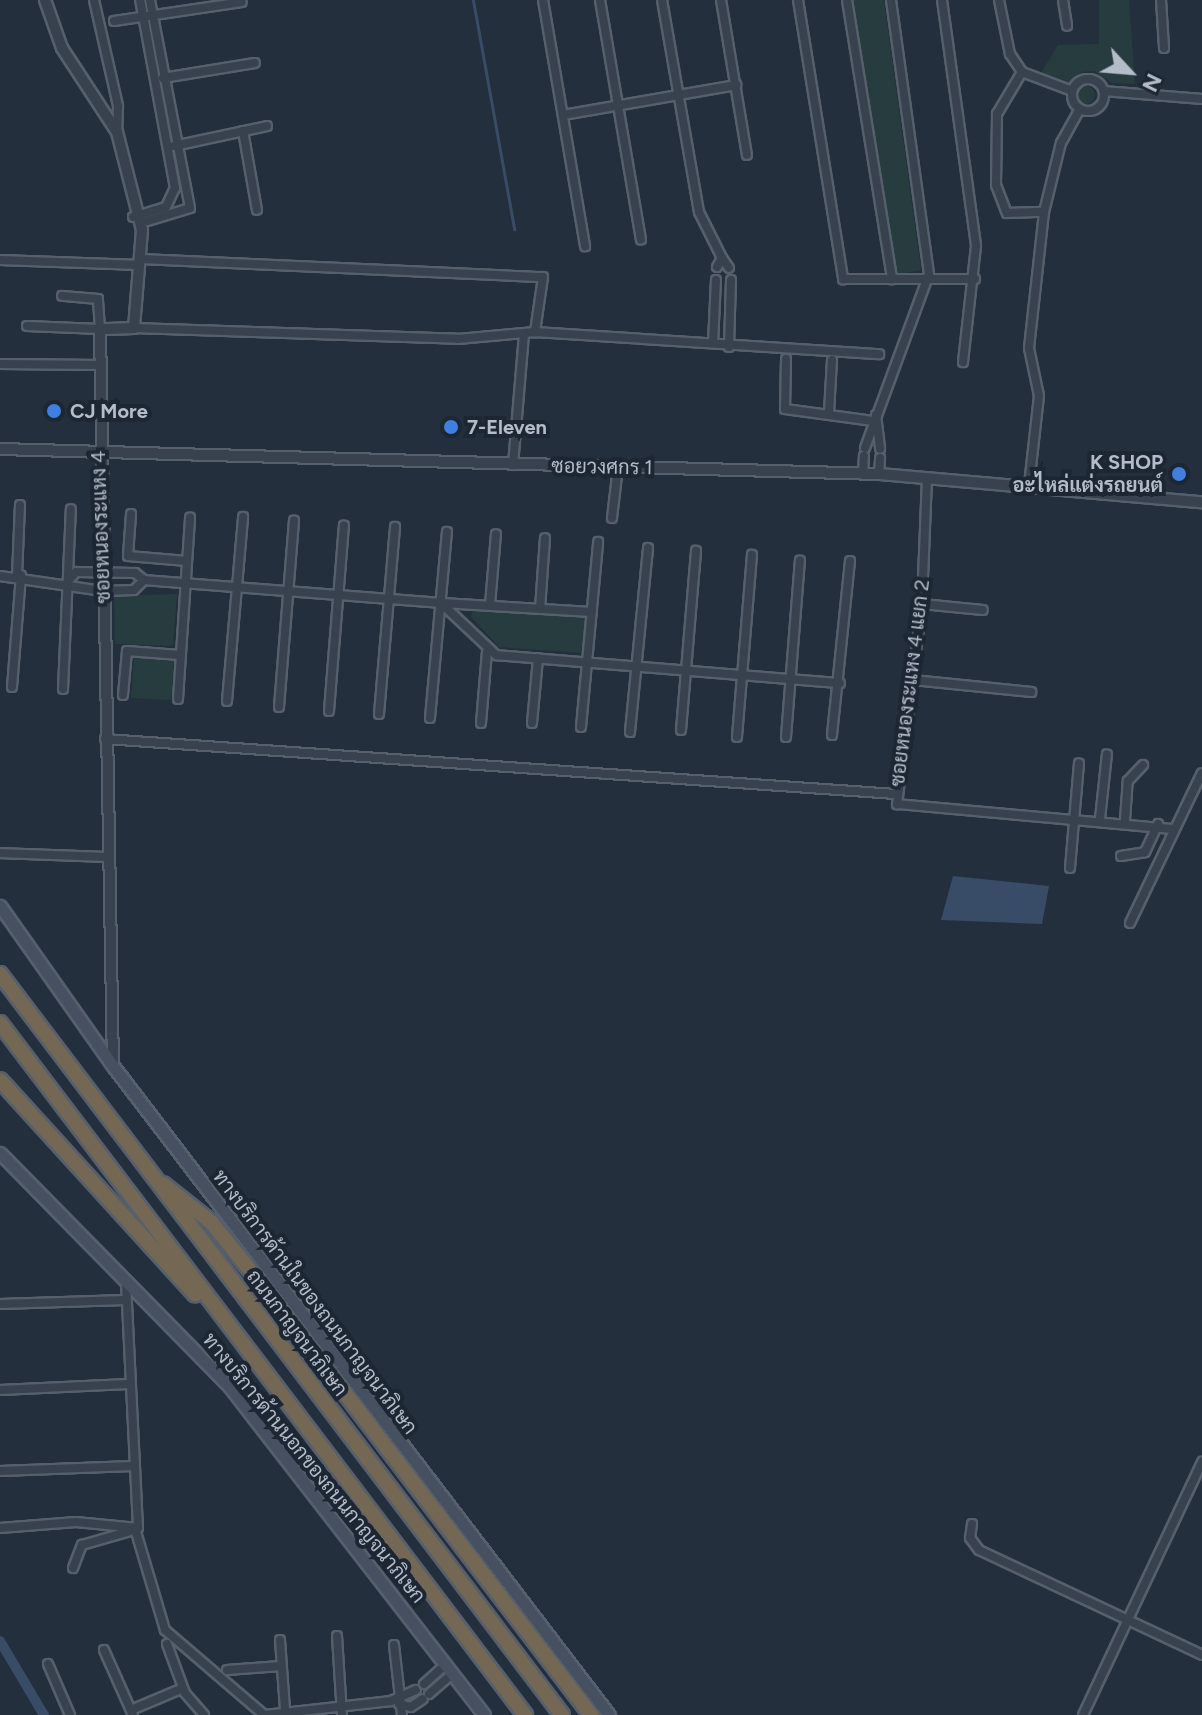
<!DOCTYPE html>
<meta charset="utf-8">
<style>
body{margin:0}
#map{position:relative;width:1202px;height:1715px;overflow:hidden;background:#242f3e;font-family:Figtree,Sarabun,sans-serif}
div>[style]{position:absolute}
.green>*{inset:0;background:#263c3f}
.round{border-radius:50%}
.water>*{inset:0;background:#394c67}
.stream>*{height:3px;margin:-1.5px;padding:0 1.5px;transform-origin:1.5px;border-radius:1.5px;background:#394c67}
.canal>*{height:10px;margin:-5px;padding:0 5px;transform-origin:5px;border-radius:5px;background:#394c67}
.roads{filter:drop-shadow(2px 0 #565f6c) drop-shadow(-2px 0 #565f6c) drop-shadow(0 2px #565f6c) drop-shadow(0 -2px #565f6c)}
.minor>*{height:8px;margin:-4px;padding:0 4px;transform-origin:4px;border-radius:4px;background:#38414e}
.minor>.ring{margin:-4px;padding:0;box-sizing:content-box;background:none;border:8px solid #38414e;border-radius:50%}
.tertiary>*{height:10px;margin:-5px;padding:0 5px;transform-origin:5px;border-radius:5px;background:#38414e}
.secondary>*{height:11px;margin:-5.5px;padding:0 5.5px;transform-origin:5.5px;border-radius:5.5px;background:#465061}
.motorway>*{height:14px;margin:-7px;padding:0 7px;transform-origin:7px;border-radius:7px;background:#746855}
.dots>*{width:22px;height:22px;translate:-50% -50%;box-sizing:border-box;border:4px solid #1d2633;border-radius:50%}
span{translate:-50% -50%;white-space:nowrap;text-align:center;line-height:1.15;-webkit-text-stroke:8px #1d2633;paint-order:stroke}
.poi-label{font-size:20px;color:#b4bcc9;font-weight:700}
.left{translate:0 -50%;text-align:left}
.right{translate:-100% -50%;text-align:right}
.street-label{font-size:20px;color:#b4bcc9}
.north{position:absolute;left:1090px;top:32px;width:80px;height:80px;-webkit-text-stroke:6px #1d2633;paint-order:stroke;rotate:116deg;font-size:22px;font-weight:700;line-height:32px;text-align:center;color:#b4bcc9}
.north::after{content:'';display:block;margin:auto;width:28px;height:36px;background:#b4bcc9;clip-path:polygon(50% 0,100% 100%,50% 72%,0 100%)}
</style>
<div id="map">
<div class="green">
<i style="clip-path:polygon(853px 0,884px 0,885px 8px,921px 270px,894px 275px)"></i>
<i style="clip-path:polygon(1099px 0,1129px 0,1135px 84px,1112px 83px,1094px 71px,1081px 72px,1067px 92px,1036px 81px,1058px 45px,1099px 44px)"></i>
<i class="round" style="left:1077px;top:86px;width:18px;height:18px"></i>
<i style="clip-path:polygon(177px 594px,173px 646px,115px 644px,114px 596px)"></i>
<i style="clip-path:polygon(473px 609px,586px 617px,583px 653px,499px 647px,471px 617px)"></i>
<i style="clip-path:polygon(134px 657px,174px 661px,171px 700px,131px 698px)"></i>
</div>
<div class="water">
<i style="clip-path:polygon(953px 876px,1049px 886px,1042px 924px,941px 920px)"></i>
</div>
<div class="stream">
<i style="left:473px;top:0;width:233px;rotate:79.8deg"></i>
</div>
<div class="canal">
<i style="left:0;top:1641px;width:86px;rotate:59.3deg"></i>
</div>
<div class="roads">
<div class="minor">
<i style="left:94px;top:0;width:109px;rotate:77.2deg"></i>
<i style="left:118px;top:106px;width:26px;rotate:92deg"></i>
<i style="left:543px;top:0;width:250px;rotate:80.3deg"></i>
<i style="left:600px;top:0;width:243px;rotate:80.3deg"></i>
<i style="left:662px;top:0;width:215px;rotate:80.1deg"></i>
<i style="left:699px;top:212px;width:51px;rotate:63.4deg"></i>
<i style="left:721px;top:0;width:157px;rotate:80.5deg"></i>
<i style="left:798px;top:0;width:283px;rotate:80.8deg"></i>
<i style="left:843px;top:279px;width:49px"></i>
<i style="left:847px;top:0;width:283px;rotate:80.8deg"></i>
<i style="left:892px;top:279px;width:83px"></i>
<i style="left:942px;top:0;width:248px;rotate:82.1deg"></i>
<i style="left:976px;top:246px;width:117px;rotate:96.4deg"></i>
<i style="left:999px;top:0;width:55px;rotate:78.5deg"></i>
<i style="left:1010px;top:54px;width:22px;rotate:56deg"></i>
<i style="left:1022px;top:72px;width:53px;rotate:20.8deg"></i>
<i style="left:1063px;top:0;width:26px;rotate:81deg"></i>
<i style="left:1161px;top:0;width:48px;rotate:86.4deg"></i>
<i style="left:114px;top:21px;width:129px;rotate:-8.4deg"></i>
<i style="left:1022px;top:72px;width:49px;rotate:120.8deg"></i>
<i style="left:997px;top:114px;width:71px;rotate:90.8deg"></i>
<i style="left:996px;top:185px;width:30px;rotate:69deg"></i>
<i style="left:1007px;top:213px;width:37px;rotate:-2deg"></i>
<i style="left:163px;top:78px;width:93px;rotate:-9.3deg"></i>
<i class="ring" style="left:1072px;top:79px;width:24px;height:24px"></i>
<i style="left:1104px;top:91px;width:98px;rotate:4.7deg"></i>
<i style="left:563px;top:115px;width:176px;rotate:-9.8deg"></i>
<i style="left:243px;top:131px;width:80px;rotate:80deg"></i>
<i style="left:174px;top:146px;width:95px;rotate:-12.1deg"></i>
<i style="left:133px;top:217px;width:34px;rotate:-17deg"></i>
<i style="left:166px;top:207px;width:21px;rotate:-65deg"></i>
<i style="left:175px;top:188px;width:191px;rotate:-100.5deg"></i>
<i style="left:141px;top:223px;width:51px;rotate:-17deg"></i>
<i style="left:190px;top:208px;width:212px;rotate:-100.9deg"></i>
<i style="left:141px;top:259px;width:402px;rotate:2.6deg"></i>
<i style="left:543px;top:277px;width:56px;rotate:98.3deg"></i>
<i style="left:0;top:260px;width:140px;rotate:2deg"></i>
<i style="left:717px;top:267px;width:10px;rotate:-61deg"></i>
<i style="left:722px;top:258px;width:12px;rotate:55deg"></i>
<i style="left:27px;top:326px;width:73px;rotate:2.4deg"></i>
<i style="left:100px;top:329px;width:30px;rotate:-94deg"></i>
<i style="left:98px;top:299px;width:36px;rotate:-175deg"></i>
<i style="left:134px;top:328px;width:324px;rotate:1.9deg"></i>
<i style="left:458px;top:339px;width:77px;rotate:-5.2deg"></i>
<i style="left:535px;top:332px;width:345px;rotate:3.7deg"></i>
<i style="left:713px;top:343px;width:63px;rotate:-87.3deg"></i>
<i style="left:729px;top:347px;width:67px;rotate:-88.3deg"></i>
<i style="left:786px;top:359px;width:50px;rotate:91.1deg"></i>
<i style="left:785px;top:409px;width:89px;rotate:7.8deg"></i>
<i style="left:0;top:364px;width:100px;rotate:0.6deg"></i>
<i style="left:829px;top:412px;width:52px;rotate:-86.7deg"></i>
<i style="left:876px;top:415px;width:34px;rotate:83deg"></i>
<i style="left:865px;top:448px;width:185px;rotate:-69.8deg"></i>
<i style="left:929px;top:274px;width:277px;rotate:-97.9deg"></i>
<i style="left:513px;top:465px;width:130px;rotate:-85.2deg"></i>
<i style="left:863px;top:474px;width:18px;rotate:-87deg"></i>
<i style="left:879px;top:474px;width:16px;rotate:-86deg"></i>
<i style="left:927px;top:478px;width:126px;rotate:92.3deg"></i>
<i style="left:922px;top:604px;width:202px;rotate:97.1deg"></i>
<i style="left:897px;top:804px;width:275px;rotate:5.2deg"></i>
<i style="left:1029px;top:485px;width:90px;rotate:-83.6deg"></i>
<i style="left:1039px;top:396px;width:49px;rotate:-101.8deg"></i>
<i style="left:1029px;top:348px;width:137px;rotate:-83.7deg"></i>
<i style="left:1044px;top:212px;width:71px;rotate:-76.2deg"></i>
<i style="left:1061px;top:143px;width:39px;rotate:-61deg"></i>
<i style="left:131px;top:514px;width:42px;rotate:94.1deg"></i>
<i style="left:128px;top:556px;width:59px;rotate:4.8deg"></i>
<i style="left:612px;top:518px;width:51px;rotate:-83.3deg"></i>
<i style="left:0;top:576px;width:104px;rotate:8.3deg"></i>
<i style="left:103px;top:591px;width:31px;rotate:-2deg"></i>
<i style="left:134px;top:590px;width:14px;rotate:-45deg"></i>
<i style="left:17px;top:576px;width:71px;rotate:-87.6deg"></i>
<i style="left:68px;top:581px;width:12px;rotate:-48deg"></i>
<i style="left:76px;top:572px;width:59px;rotate:1deg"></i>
<i style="left:135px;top:573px;width:11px;rotate:38deg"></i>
<i style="left:144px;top:580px;width:298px;rotate:4.4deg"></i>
<i style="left:441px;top:603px;width:76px;rotate:43.4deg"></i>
<i style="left:496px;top:655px;width:345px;rotate:4.7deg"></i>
<i style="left:442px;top:603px;width:150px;rotate:3.4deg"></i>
<i style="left:922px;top:604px;width:61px;rotate:5.6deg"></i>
<i style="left:490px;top:605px;width:71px;rotate:-85.2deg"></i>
<i style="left:540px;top:609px;width:71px;rotate:-86deg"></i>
<i style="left:913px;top:680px;width:119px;rotate:5.8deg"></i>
<i style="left:12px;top:687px;width:112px;rotate:-85.4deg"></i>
<i style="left:63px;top:689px;width:180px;rotate:-87.5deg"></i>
<i style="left:123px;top:695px;width:44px;rotate:-84.8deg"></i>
<i style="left:127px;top:651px;width:53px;rotate:4.3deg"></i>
<i style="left:178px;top:699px;width:182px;rotate:-86.2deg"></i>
<i style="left:227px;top:701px;width:185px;rotate:-85deg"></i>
<i style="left:279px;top:707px;width:187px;rotate:-85.4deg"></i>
<i style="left:329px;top:711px;width:186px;rotate:-85.4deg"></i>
<i style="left:379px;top:714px;width:188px;rotate:-85.1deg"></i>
<i style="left:430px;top:718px;width:187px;rotate:-84.8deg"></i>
<i style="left:481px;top:723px;width:72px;rotate:-85.2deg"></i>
<i style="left:532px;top:723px;width:65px;rotate:-84.7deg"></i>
<i style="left:581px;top:727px;width:186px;rotate:-84.7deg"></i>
<i style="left:681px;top:730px;width:180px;rotate:-85.2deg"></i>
<i style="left:630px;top:732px;width:185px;rotate:-84.4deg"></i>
<i style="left:832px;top:735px;width:175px;rotate:-84.1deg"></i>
<i style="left:737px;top:737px;width:183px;rotate:-85.3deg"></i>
<i style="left:786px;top:737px;width:177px;rotate:-85.5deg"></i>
<i style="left:105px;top:739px;width:793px;rotate:3.98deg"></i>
<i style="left:1100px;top:819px;width:65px;rotate:-83.9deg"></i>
<i style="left:1125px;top:820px;width:39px;rotate:-86deg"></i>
<i style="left:1128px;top:781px;width:22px;rotate:-47deg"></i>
<i style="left:0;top:853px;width:110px;rotate:2.1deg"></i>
<i style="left:1121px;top:856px;width:24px;rotate:-9deg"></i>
<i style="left:1145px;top:852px;width:31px;rotate:-65deg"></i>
<i style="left:1070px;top:868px;width:105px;rotate:-85.1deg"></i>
<i style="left:1130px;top:923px;width:166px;rotate:-64.4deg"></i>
<i style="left:0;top:1304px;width:125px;rotate:-1.8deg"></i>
<i style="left:0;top:1390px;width:128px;rotate:-2.7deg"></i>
<i style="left:0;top:1471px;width:133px;rotate:-2.2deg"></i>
<i style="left:972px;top:1524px;width:14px;rotate:98deg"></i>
<i style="left:970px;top:1538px;width:15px;rotate:53deg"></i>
<i style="left:979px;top:1550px;width:246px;rotate:25.2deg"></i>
<i style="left:0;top:1528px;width:76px;rotate:-4.5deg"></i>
<i style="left:76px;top:1522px;width:62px;rotate:5.5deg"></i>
<i style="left:138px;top:1528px;width:247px;rotate:-92.8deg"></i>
<i style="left:136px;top:1532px;width:102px;rotate:73.5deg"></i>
<i style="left:165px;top:1630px;width:130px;rotate:40.6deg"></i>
<i style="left:73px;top:1568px;width:25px;rotate:-69deg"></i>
<i style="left:82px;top:1545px;width:57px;rotate:-16.2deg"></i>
<i style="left:337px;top:1636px;width:79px;rotate:86.4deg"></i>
<i style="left:280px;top:1640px;width:69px;rotate:85.9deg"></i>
<i style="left:167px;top:1644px;width:52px;rotate:69.8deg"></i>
<i style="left:185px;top:1693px;width:29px;rotate:49deg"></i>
<i style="left:394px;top:1645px;width:70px;rotate:83.5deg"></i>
<i style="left:104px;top:1650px;width:71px;rotate:66deg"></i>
<i style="left:48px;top:1664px;width:56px;rotate:66.7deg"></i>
<i style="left:227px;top:1670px;width:54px;rotate:-4.2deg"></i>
<i style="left:424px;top:1684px;width:30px;rotate:-42deg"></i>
<i style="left:429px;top:1694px;width:32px;rotate:-41deg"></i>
<i style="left:399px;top:1704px;width:12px;rotate:14deg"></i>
<i style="left:411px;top:1707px;width:14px;rotate:-34deg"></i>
<i style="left:131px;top:1710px;width:56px;rotate:-22.9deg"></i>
<i style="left:265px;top:1715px;width:127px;rotate:-6.3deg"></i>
<i style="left:391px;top:1701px;width:27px;rotate:-24deg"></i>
<i style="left:1083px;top:1715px;width:280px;rotate:-64.8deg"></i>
</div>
<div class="tertiary">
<i style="left:45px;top:0;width:51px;rotate:70.5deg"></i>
<i style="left:62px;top:48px;width:100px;rotate:56.8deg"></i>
<i style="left:117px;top:132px;width:101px;rotate:75.7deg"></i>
<i style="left:142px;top:230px;width:98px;rotate:94.7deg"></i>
<i style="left:134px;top:328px;width:34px;rotate:178deg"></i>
<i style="left:100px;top:329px;width:737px;rotate:88.99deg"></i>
<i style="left:0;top:449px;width:879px;rotate:1.63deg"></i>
<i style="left:879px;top:474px;width:324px;rotate:5deg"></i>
</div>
<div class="secondary">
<i style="left:0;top:906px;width:196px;rotate:54.8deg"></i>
<i style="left:113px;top:1066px;width:817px;rotate:52.61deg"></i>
<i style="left:0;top:1153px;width:327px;rotate:45.5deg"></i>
<i style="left:229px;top:1386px;width:416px;rotate:52.2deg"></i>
</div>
<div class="motorway">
<i style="left:0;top:974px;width:930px;rotate:52.82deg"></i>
<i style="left:0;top:1023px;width:869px;rotate:52.81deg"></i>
<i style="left:0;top:1080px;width:290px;rotate:47.7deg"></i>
<i style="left:163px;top:1184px;width:61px;rotate:38.4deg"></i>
<i style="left:211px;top:1222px;width:89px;rotate:50.9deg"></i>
<i style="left:267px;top:1291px;width:534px;rotate:52.61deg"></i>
</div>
</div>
<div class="dots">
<i style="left:54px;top:411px;background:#3f7fe0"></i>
<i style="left:451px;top:427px;background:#3f7fe0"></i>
<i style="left:1179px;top:474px;background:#3f7fe0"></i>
</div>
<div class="poi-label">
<span class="left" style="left:70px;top:411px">CJ More</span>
<span class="left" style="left:467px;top:427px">7-Eleven</span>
<span class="right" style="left:1163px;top:474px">K SHOP<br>อะไหล่แต่งรถยนต์</span>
</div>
<div class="street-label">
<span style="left:602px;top:467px;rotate:1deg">ซอยวงศกร 1</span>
<span style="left:101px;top:527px;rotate:-92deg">ซอยหนองระแหง 4</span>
<span style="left:910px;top:683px;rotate:-83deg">ซอยหนองระแหง 4 แยก 2</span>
<span style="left:315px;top:1302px;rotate:53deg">ทางบริการด้านในของถนนกาญจนาภิเษก</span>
<span style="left:297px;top:1333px;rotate:53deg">ถนนกาญจนาภิเษก</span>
<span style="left:314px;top:1468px;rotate:51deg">ทางบริการด้านนอกของถนนกาญจนาภิเษก</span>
</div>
<div class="north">N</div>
</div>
